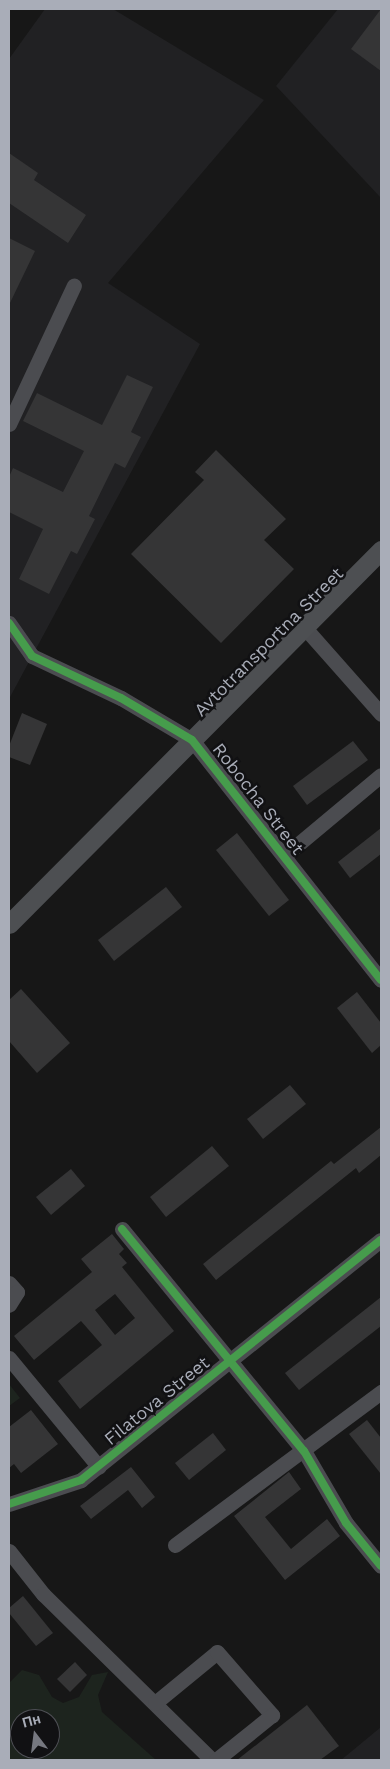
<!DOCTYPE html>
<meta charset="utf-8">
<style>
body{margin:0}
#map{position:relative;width:390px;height:1769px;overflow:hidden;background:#171717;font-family:"Work Sans",sans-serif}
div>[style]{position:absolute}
.built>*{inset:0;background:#212123}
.green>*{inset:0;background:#1d241e}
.building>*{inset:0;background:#353536}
.minor>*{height:15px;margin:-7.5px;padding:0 7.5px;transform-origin:7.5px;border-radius:7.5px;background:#4b4c50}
.major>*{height:19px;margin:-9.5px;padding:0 9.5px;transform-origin:9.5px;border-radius:9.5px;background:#4d4f52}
.cycleway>*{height:8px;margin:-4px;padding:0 4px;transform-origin:4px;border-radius:4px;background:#469c4c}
span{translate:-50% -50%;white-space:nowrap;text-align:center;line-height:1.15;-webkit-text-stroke:5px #111113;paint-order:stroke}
.street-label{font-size:18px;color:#a9adb8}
.frame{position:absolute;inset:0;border:10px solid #a9adb8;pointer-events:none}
.north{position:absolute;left:10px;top:1709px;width:50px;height:50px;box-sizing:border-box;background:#111113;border:1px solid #4e4f55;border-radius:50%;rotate:345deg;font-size:14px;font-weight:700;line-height:20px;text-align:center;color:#a9adb8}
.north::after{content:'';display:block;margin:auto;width:18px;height:22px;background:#767880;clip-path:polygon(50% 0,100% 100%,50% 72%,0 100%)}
</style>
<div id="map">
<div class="built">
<i style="clip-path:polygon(45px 9px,113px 9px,264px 100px,108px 283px,200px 344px,9px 699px,9px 59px)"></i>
<i style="clip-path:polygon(338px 9px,381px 9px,381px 198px,276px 86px)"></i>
<i style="clip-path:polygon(381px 1727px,381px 1760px,341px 1760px,352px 1751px)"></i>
</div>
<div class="green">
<i style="clip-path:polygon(9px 1384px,20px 1398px,9px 1406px)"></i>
<i style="clip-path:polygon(evenodd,22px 1670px,39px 1675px,52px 1697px,63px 1703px,79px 1697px,92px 1675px,108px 1672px,98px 1695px,102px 1712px,156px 1760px,9px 1760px,9px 1683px,22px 1670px,20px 1719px,50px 1719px,50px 1749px,20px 1749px,20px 1719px)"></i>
</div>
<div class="building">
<i style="clip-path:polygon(381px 9px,381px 71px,351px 49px)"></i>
<i style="clip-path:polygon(9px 153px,38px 173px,34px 180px,86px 215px,68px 243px,9px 203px)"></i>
<i style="clip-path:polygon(9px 238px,35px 251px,9px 305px)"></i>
<i style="clip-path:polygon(127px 375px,153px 387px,131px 432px,141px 437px,125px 468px,115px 463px,89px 516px,95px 519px,77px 554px,71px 551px,49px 594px,19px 579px,43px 529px,9px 512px,9px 477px,13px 468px,63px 492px,84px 451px,23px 421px,37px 393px,102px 425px)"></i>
<i style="clip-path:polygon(216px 450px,286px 519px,264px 540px,294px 569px,221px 643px,131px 554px,204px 480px,195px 472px)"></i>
<i style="clip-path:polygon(22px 713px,47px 724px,30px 765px,9px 757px,9px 746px)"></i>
<i style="clip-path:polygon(353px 741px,368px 760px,307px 805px,293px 786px)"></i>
<i style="clip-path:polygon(381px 828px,381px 854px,350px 878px,338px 862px)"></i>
<i style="clip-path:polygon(237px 833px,289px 900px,269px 916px,216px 850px)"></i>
<i style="clip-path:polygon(166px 887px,182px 907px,114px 961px,98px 940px)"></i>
<i style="clip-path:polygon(21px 989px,70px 1043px,37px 1073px,9px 1041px,9px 1000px)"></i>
<i style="clip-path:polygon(357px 992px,381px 1023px,381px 1045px,372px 1053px,337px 1008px)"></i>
<i style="clip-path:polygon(290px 1085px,306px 1104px,263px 1139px,247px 1119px)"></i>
<i style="clip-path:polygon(381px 1127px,381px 1155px,359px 1173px,356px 1168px,216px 1280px,203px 1264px,331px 1161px,334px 1164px)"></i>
<i style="clip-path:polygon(212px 1146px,229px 1166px,166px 1217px,150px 1197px)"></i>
<i style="clip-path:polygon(71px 1169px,85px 1186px,51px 1215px,36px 1197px)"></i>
<i style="clip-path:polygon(evenodd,112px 1234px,124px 1249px,119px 1254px,127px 1263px,122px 1267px,174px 1331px,80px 1409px,58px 1381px,102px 1345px,81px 1321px,34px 1360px,14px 1336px,92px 1272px,81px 1259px,112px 1234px,115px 1294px,135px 1318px,115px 1335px,95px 1310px,115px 1294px)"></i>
<i style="clip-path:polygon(381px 1297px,381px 1326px,299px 1390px,285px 1373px)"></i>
<i style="clip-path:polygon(31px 1410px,58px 1444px,21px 1473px,14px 1464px,9px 1468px,9px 1427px)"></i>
<i style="clip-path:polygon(367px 1420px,381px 1438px,381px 1474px,349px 1434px)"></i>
<i style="clip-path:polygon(213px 1433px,226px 1450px,189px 1480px,175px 1463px)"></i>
<i style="clip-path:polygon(131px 1467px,155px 1497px,142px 1508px,128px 1490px,91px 1519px,80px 1506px)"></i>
<i style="clip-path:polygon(289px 1472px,301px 1489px,265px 1517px,291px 1549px,327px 1519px,340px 1536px,285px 1580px,234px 1516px)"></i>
<i style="clip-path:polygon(23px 1596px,53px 1633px,36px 1646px,9px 1613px,9px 1608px)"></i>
<i style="clip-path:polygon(75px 1662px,87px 1675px,70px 1692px,57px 1679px)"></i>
<i style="clip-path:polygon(307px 1705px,339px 1746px,320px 1760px,237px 1760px)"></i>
</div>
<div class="minor">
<i style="left:9px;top:424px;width:153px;rotate:-64.9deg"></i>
<i style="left:9px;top:623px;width:40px;rotate:55.1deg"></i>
<i style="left:32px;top:656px;width:98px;rotate:25.3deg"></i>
<i style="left:121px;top:698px;width:82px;rotate:30.6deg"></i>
<i style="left:192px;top:740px;width:305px;rotate:51.8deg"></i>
<i style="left:305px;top:628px;width:115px;rotate:48.5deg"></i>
<i style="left:284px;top:856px;width:126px;rotate:-39.9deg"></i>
<i style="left:122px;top:1229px;width:287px;rotate:50.7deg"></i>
<i style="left:304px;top:1451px;width:83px;rotate:59.7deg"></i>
<i style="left:346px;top:1523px;width:55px;rotate:50.9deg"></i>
<i style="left:9px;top:1283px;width:12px;rotate:48deg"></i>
<i style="left:17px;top:1292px;width:15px;rotate:122deg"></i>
<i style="left:9px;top:1358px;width:141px;rotate:50.5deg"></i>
<i style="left:9px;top:1504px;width:76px;rotate:-18.4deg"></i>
<i style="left:81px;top:1480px;width:384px;rotate:-38.7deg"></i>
<i style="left:175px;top:1545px;width:257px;rotate:-36.6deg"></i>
<i style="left:9px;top:1551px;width:55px;rotate:51.7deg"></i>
<i style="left:43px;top:1594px;width:237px;rotate:44.5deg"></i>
<i style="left:155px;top:1703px;width:80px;rotate:-39.4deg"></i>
<i style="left:217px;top:1652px;width:84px;rotate:48.9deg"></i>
<i style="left:272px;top:1715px;width:72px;rotate:141.2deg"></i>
</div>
<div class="major">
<i style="left:9px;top:924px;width:528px;rotate:-45.15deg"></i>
</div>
<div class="cycleway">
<i style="left:9px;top:623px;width:40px;rotate:55.1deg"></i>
<i style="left:32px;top:656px;width:98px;rotate:25.3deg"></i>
<i style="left:121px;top:698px;width:82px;rotate:30.6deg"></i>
<i style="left:192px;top:740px;width:305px;rotate:51.8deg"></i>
<i style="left:122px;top:1229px;width:287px;rotate:50.7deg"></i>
<i style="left:304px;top:1451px;width:83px;rotate:59.7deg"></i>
<i style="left:346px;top:1523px;width:55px;rotate:50.9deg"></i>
<i style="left:9px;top:1504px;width:76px;rotate:-18.4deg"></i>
<i style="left:81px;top:1480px;width:384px;rotate:-38.7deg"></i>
</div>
<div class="street-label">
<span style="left:269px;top:642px;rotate:-45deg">Avtotransportna Street</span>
<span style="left:258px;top:799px;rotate:52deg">Robocha Street</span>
<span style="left:157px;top:1401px;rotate:-39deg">Filatova Street</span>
</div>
<div class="frame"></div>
<div class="north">Пн</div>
</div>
